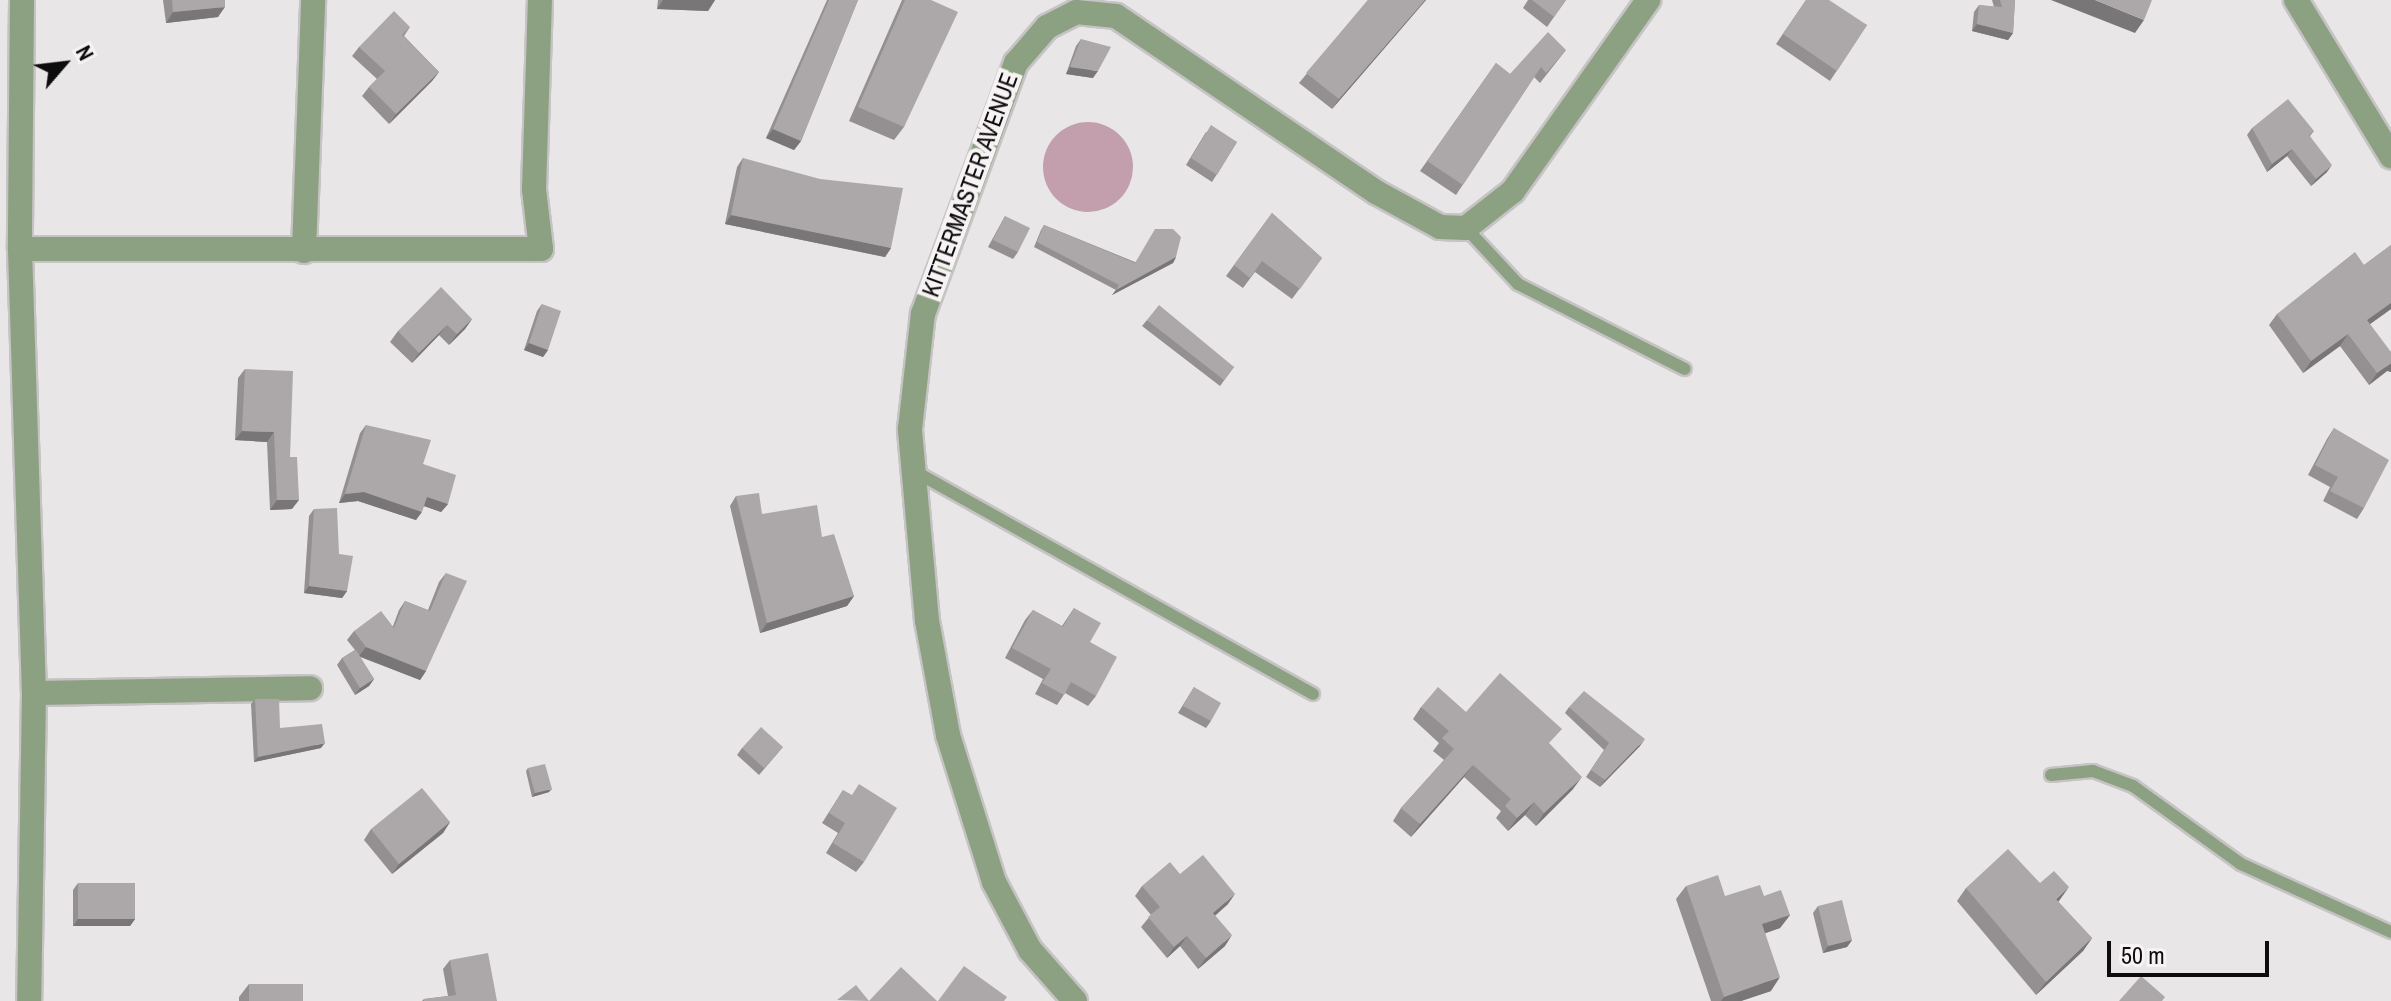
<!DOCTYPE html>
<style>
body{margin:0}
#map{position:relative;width:2391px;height:1001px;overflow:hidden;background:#e9e6e7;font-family:"Archivo Narrow",sans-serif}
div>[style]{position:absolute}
.water>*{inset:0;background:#c39fae}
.round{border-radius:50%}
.roads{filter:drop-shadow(2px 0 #c6c3c4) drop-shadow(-2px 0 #c6c3c4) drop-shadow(0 2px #c6c3c4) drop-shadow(0 -2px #c6c3c4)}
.lane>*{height:12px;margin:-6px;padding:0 6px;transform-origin:6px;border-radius:6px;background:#8ca082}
.street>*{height:24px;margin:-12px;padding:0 12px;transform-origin:12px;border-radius:12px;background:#8ca082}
.wall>*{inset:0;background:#949092}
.shaded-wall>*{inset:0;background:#787677}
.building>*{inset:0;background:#aca8aa}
span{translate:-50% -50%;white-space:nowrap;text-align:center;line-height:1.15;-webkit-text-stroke:8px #f7f3f4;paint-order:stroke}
.street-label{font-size:24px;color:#0e0d0e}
.north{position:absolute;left:24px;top:24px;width:80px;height:80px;-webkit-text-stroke:6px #f7f3f4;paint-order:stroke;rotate:62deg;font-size:22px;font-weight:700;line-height:32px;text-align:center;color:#0e0d0e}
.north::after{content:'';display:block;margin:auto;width:28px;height:36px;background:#0e0d0e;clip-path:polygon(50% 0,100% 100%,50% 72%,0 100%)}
.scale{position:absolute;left:2107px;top:941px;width:162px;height:36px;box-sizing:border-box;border:4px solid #0e0d0e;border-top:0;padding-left:10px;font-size:24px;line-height:28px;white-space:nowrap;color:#0e0d0e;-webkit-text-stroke:6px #f7f3f4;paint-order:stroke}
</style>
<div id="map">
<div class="water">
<i class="round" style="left:1043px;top:122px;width:90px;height:90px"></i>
</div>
<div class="roads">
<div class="lane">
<i style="left:1466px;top:228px;width:76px;rotate:47.1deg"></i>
<i style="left:1518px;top:284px;width:187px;rotate:27deg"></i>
<i style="left:914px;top:471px;width:457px;rotate:29.2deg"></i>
<i style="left:2051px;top:775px;width:42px;rotate:-5.4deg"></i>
<i style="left:2093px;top:771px;width:43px;rotate:20.6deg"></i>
<i style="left:2133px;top:786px;width:133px;rotate:35.8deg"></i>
<i style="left:2241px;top:864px;width:165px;rotate:24.4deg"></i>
</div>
<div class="street">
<i style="left:22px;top:0;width:249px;rotate:90.5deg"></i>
<i style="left:20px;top:249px;width:444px;rotate:88.2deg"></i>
<i style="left:34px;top:693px;width:308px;rotate:90.9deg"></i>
<i style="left:2296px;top:0;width:183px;rotate:58.7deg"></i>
<i style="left:20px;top:249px;width:521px"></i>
<i style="left:541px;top:249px;width:60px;rotate:-96.7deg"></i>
<i style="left:534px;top:189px;width:189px;rotate:-88.2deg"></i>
<i style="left:304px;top:251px;width:251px;rotate:-87.9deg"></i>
<i style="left:34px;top:693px;width:276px;rotate:-1deg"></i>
<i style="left:1075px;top:1001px;width:68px;rotate:-131.4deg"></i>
<i style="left:1030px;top:950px;width:77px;rotate:-117.9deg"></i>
<i style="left:994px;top:882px;width:154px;rotate:-107.4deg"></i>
<i style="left:948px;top:735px;width:116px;rotate:-100.4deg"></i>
<i style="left:927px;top:621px;width:193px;rotate:-95.1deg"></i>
<i style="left:910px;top:429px;width:116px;rotate:-83.6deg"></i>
<i style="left:923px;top:314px;width:268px;rotate:-69.7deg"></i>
<i style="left:1016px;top:63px;width:48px;rotate:-49.3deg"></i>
<i style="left:1047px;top:27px;width:33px;rotate:-27deg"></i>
<i style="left:1076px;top:12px;width:40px;rotate:5.7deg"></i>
<i style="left:1116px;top:16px;width:314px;rotate:34.1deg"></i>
<i style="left:1376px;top:192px;width:73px;rotate:28.7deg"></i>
<i style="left:1440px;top:227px;width:26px;rotate:2deg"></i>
<i style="left:1466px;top:228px;width:60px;rotate:-38.2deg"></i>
<i style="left:1513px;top:191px;width:234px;rotate:-54.7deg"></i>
</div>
</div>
<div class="wall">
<i style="clip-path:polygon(163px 0,225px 0,218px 17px,166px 23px)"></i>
<i style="clip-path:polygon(658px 0,715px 0,708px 11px,657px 9px)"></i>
<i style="clip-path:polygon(827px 0,858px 0,801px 141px,794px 150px,766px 138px)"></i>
<i style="clip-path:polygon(902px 0,931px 0,904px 127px,894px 140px,849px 121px)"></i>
<i style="clip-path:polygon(1368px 0,1426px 0,1332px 109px,1299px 83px)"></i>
<i style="clip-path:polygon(1528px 0,1566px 0,1547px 27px,1523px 8px)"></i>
<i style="clip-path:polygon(1806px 0,1867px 25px,1830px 81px,1776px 44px)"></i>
<i style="clip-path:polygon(1992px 0,2015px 0,2013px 33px,2008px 40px,1972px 31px,1974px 12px,1979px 5px,1994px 7px)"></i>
<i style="clip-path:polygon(410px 27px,404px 36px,439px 72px,432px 81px,389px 124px,362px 96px,369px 87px,377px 79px,352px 56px,359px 47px)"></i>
<i style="clip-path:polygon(1081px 39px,1093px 78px,1066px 74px,1076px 46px)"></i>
<i style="clip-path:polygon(1566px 50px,1540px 83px,1534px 77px,1456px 195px,1420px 171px,1496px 63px,1510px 74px)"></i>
<i style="clip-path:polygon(2252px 128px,2314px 131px,2310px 136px,2327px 172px,2311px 186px,2287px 156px,2267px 172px,2247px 135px)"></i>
<i style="clip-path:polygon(1206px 132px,1237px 142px,1212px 182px,1186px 165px)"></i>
<i style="clip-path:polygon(743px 158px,891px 248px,885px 257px,725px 224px,737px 167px)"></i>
<i style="clip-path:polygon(1272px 213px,1322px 258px,1292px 299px,1255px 272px,1243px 288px,1226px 276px)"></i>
<i style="clip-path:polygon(1005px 216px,1018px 252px,1013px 259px,988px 247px)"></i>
<i style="clip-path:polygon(1044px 225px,1135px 262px,1176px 257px,1173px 263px,1112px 295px,1116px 290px,1034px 247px,1041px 230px)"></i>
<i style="clip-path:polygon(2391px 245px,2391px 309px,2370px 324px,2387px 371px,2369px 385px,2340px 346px,2303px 373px,2269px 325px,2277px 314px,2364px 265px)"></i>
<i style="clip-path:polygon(542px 304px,548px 350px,543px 357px,524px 350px,537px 311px)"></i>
<i style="clip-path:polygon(472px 319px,465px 329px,449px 345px,439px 335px,412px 363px,390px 342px,398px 331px)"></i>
<i style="clip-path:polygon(1147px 320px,1234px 367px,1220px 386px,1142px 326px)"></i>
<i style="clip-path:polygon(245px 369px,290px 457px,292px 509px,270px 510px,267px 442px,235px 440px,238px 378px)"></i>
<i style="clip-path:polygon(366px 425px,423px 464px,448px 504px,441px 512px,424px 506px,416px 520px,358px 501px,339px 503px,360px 433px)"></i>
<i style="clip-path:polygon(2334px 428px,2364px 508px,2357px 519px,2323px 501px,2330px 487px,2308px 475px,2327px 439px)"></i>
<i style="clip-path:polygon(736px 496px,762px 514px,822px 537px,854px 596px,847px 606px,760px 633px,730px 506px)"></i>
<i style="clip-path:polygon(314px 509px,339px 554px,347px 591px,342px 598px,304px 593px,309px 516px)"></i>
<i style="clip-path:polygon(446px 573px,426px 671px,420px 680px,360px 657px,374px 679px,369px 686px,355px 695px,337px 665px,342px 658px,355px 650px,347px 640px,354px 631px,393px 626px,399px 610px,405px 601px,428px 610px,439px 582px)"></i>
<i style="clip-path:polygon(1074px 608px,1090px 642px,1096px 696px,1088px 706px,1065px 693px,1057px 705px,1035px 694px,1043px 679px,1005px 658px,1025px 620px,1033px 610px,1062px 626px)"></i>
<i style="clip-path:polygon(1194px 687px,1211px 721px,1206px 728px,1178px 713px)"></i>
<i style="clip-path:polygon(255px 699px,280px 728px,321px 748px,254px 762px,251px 704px)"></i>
<i style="clip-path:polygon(1421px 707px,1466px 712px,1551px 745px,1573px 789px,1536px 826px,1525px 815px,1508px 831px,1496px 818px,1501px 811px,1464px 777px,1411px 837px,1393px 821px,1401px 808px,1444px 760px,1433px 751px,1439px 743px,1413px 719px)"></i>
<i style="clip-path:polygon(1569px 707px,1640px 746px,1600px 787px,1586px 777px,1604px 750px,1565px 713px)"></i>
<i style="clip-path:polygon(783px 747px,759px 775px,737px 755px,742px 748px)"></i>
<i style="clip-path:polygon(528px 768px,549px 792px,532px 797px,526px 771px)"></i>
<i style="clip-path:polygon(843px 790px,864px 862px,856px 872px,826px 853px,838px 833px,822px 823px)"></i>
<i style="clip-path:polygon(450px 822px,443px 833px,392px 874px,364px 840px,371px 829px)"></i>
<i style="clip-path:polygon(1180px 874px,1228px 904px,1215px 915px,1225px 946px,1198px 969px,1180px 946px,1167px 958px,1141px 927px,1151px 915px,1135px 896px,1142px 886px)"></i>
<i style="clip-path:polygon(78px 883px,135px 919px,130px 926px,73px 926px,73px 890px)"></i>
<i style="clip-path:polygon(1686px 886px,1725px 896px,1764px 896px,1790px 915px,1780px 928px,1765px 933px,1771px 991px,1741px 1001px,1711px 1001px,1676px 899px)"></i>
<i style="clip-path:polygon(1966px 888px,2058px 902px,2092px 938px,2083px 951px,2036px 995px,1957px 901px)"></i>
<i style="clip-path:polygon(1818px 906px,1852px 940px,1847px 947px,1823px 953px,1813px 913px)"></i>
<i style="clip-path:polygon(450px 960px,497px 1001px,422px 1001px,424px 999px,448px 996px,443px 969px)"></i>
<i style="clip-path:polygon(249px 984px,303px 1001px,239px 1001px,239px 997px)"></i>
</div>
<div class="shaded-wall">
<i style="clip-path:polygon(663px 0,715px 0,708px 11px,657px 9px)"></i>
<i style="clip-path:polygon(1425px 0,1426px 0,1332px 109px,1339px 99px)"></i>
<i style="clip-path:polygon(2051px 0,2095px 0,2144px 20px,2135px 33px)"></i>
<i style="clip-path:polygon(225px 7px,218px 17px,166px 23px,173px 12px)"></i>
<i style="clip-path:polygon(1977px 24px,2013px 33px,2008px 40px,1972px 31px)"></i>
<i style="clip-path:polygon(1070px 67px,1098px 71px,1093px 78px,1066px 74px)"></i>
<i style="clip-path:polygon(439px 72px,432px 81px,389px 124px,396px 114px)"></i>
<i style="clip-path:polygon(773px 129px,801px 141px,794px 150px,766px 138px)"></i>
<i style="clip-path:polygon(2292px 149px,2287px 156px,2267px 172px,2272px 164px)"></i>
<i style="clip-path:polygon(2332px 165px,2327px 172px,2311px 186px,2316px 179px)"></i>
<i style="clip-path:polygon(731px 215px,891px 248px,885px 257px,725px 224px)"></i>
<i style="clip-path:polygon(1176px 257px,1173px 263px,1112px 295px,1116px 290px)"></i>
<i style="clip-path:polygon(2391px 303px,2391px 309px,2359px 332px,2367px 320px)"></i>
<i style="clip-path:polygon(472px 319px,465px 329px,449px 345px,457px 334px)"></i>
<i style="clip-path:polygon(447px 325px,439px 335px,412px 363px,419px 353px)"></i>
<i style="clip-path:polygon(2348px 334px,2340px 346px,2303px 373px,2311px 361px)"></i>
<i style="clip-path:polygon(529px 343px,548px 350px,543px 357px,524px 350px)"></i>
<i style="clip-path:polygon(2391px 363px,2391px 372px,2387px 371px,2369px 385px,2377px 373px)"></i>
<i style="clip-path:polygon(242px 431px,274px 432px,267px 442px,235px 440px)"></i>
<i style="clip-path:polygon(364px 492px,422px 512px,416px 520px,358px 501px,339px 503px,345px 494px)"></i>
<i style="clip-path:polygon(427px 497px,448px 504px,441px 512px,421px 505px)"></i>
<i style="clip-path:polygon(277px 500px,299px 500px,292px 509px,270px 510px)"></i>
<i style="clip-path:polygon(309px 586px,347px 591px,342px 598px,304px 593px)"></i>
<i style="clip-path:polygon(854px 596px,847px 606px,760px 633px,767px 623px)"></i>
<i style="clip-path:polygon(366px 647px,426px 671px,420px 680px,359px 656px)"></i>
<i style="clip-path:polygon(374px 679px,369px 686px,355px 695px,360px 688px)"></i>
<i style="clip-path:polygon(1645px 739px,1640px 746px,1600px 787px,1605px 780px)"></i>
<i style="clip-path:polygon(325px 743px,321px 748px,254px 762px,258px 757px)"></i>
<i style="clip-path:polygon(1473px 765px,1464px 777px,1411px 837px,1420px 824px)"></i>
<i style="clip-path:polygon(1582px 777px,1573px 789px,1536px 826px,1544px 813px)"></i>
<i style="clip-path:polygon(552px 789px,549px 792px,532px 797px,535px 793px)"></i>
<i style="clip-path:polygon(1534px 802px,1525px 815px,1508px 831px,1517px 818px)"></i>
<i style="clip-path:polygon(450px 822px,443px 833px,392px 874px,399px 864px)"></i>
<i style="clip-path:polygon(2069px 887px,2059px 901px,2047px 913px,2056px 899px)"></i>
<i style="clip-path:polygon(1235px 894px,1228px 904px,1206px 924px,1213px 913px)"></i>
<i style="clip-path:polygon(1790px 915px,1780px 928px,1752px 938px,1762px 924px)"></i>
<i style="clip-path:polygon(78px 919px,135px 919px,130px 926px,73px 926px)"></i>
<i style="clip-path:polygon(1232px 935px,1225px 946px,1198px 969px,1206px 958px)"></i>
<i style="clip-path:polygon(1187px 936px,1180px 946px,1167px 958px,1174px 947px)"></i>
<i style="clip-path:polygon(2092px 938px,2083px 951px,2036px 995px,2046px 982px)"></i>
<i style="clip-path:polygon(1852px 940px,1847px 947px,1823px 953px,1828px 946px)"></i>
<i style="clip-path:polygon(1780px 977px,1771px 991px,1741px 1001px,1721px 1001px,1724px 997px)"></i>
</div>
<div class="building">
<i style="clip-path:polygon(172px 0,225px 0,225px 7px,173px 12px)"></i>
<i style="clip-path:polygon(829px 0,858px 0,801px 141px,773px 129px)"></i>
<i style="clip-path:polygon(905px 0,931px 0,958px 12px,904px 127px,858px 107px)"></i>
<i style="clip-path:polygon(1368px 0,1425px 0,1339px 99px,1306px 73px)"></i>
<i style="clip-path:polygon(1532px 0,1566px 0,1554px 17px)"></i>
<i style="clip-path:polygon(1806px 0,1829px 0,1867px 25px,1837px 71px,1783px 34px)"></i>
<i style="clip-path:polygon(2000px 0,2015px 0,2013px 33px,1977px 24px,1979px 5px,2002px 7px)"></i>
<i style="clip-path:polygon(2095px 0,2152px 0,2144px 20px)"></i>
<i style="clip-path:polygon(394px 11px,410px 27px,402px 35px,439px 72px,396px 114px,369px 87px,385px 71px,359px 47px)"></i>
<i style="clip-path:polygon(1548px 32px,1566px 50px,1546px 73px,1541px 67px,1463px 185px,1427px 161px,1496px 63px,1510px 74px)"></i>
<i style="clip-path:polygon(1081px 39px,1111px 47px,1098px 71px,1070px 67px)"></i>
<i style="clip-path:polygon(2288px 99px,2314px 131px,2309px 135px,2332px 165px,2316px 179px,2292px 149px,2272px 164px,2252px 128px)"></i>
<i style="clip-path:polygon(1211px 125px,1237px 142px,1217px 175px,1191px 158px)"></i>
<i style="clip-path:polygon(743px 158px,820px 179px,903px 188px,891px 248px,731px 215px)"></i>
<i style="clip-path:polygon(1272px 213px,1322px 258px,1300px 289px,1262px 261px,1250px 278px,1234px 265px)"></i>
<i style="clip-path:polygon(1005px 216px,1030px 228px,1018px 252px,993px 240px)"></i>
<i style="clip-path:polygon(1044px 225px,1135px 263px,1155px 229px,1173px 229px,1181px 237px,1176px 257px,1116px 290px,1119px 285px,1037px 242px)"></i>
<i style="clip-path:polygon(2391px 245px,2391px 303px,2367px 320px,2391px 352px,2391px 363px,2377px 373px,2348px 334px,2311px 361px,2277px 314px,2355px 252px,2364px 265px)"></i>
<i style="clip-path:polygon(441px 287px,472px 319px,457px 334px,447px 325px,419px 353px,398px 331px)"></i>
<i style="clip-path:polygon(542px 304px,561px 311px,548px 350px,529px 343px)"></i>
<i style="clip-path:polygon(1159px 305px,1234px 367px,1224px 380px,1147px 320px)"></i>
<i style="clip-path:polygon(245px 369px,293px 371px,290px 457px,297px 457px,299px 500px,277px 500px,274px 432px,242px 431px)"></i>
<i style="clip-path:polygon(366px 425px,431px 440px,423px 464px,456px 475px,448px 504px,427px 497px,422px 512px,364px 492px,345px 494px)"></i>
<i style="clip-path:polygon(2334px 428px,2389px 460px,2364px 508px,2330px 491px,2338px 477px,2315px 465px)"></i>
<i style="clip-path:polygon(759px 493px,762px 514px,817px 505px,822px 537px,834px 534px,854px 596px,767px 623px,736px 496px)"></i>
<i style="clip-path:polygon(337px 508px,339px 554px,353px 556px,347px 591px,309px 586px,314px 509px)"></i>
<i style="clip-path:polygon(446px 573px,467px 581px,426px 671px,366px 647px,354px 631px,381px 611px,394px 628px,405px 601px,430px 611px)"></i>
<i style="clip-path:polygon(1074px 608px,1101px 623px,1090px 642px,1117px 657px,1096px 696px,1071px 682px,1064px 695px,1042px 683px,1051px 669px,1012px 648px,1033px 610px,1063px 627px)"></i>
<i style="clip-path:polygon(356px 650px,374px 679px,360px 688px,342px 658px)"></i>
<i style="clip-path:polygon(1500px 673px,1562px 729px,1549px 743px,1582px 777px,1544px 813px,1534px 802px,1517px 818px,1505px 806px,1511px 799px,1473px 765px,1420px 824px,1401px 808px,1454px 749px,1442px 738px,1449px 731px,1421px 707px,1438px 687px,1466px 712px)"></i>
<i style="clip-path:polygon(1194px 687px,1221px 703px,1211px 721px,1183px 706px)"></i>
<i style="clip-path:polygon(1584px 691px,1645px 739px,1605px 780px,1591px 770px,1609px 743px,1569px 707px)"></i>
<i style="clip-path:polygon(255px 699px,279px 699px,280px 728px,322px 724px,325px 743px,258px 757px)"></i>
<i style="clip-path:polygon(761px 727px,783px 747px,764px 768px,742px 748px)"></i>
<i style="clip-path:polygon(545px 764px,552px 789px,535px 793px,528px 768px)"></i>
<i style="clip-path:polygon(859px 784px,897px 808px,864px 862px,833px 843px,845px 823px,829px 813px,843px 790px,852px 795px)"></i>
<i style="clip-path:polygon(422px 788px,450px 822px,399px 864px,371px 829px)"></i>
<i style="clip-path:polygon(2008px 849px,2040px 883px,2054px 871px,2069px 887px,2056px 899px,2092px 938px,2046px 982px,1966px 888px)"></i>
<i style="clip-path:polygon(1203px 855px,1235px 894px,1213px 913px,1232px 935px,1206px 958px,1187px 936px,1174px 947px,1148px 917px,1160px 907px,1142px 886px,1170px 862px,1180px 874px)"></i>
<i style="clip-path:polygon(1718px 875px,1725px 896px,1760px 885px,1764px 896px,1781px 890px,1790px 915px,1762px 924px,1780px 977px,1724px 997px,1686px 886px)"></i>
<i style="clip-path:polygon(78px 883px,135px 883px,135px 919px,78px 919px)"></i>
<i style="clip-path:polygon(1842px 900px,1852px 940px,1828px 946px,1818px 906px)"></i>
<i style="clip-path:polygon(488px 953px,497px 1001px,424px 1001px,424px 999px,456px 995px,450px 960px)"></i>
<i style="clip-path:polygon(964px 966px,1007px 997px,1004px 1001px,938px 1001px)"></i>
<i style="clip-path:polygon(901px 967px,937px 1001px,869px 1001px)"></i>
<i style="clip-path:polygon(2141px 976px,2165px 997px,2162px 1001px,2119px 1001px)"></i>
<i style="clip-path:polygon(249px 984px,303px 984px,303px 1001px,249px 1001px)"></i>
<i style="clip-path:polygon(856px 985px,869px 1001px,837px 1000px)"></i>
</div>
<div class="street-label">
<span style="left:970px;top:185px;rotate:-70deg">KITTERMASTER AVENUE</span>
</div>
<div class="north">N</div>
<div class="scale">50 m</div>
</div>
